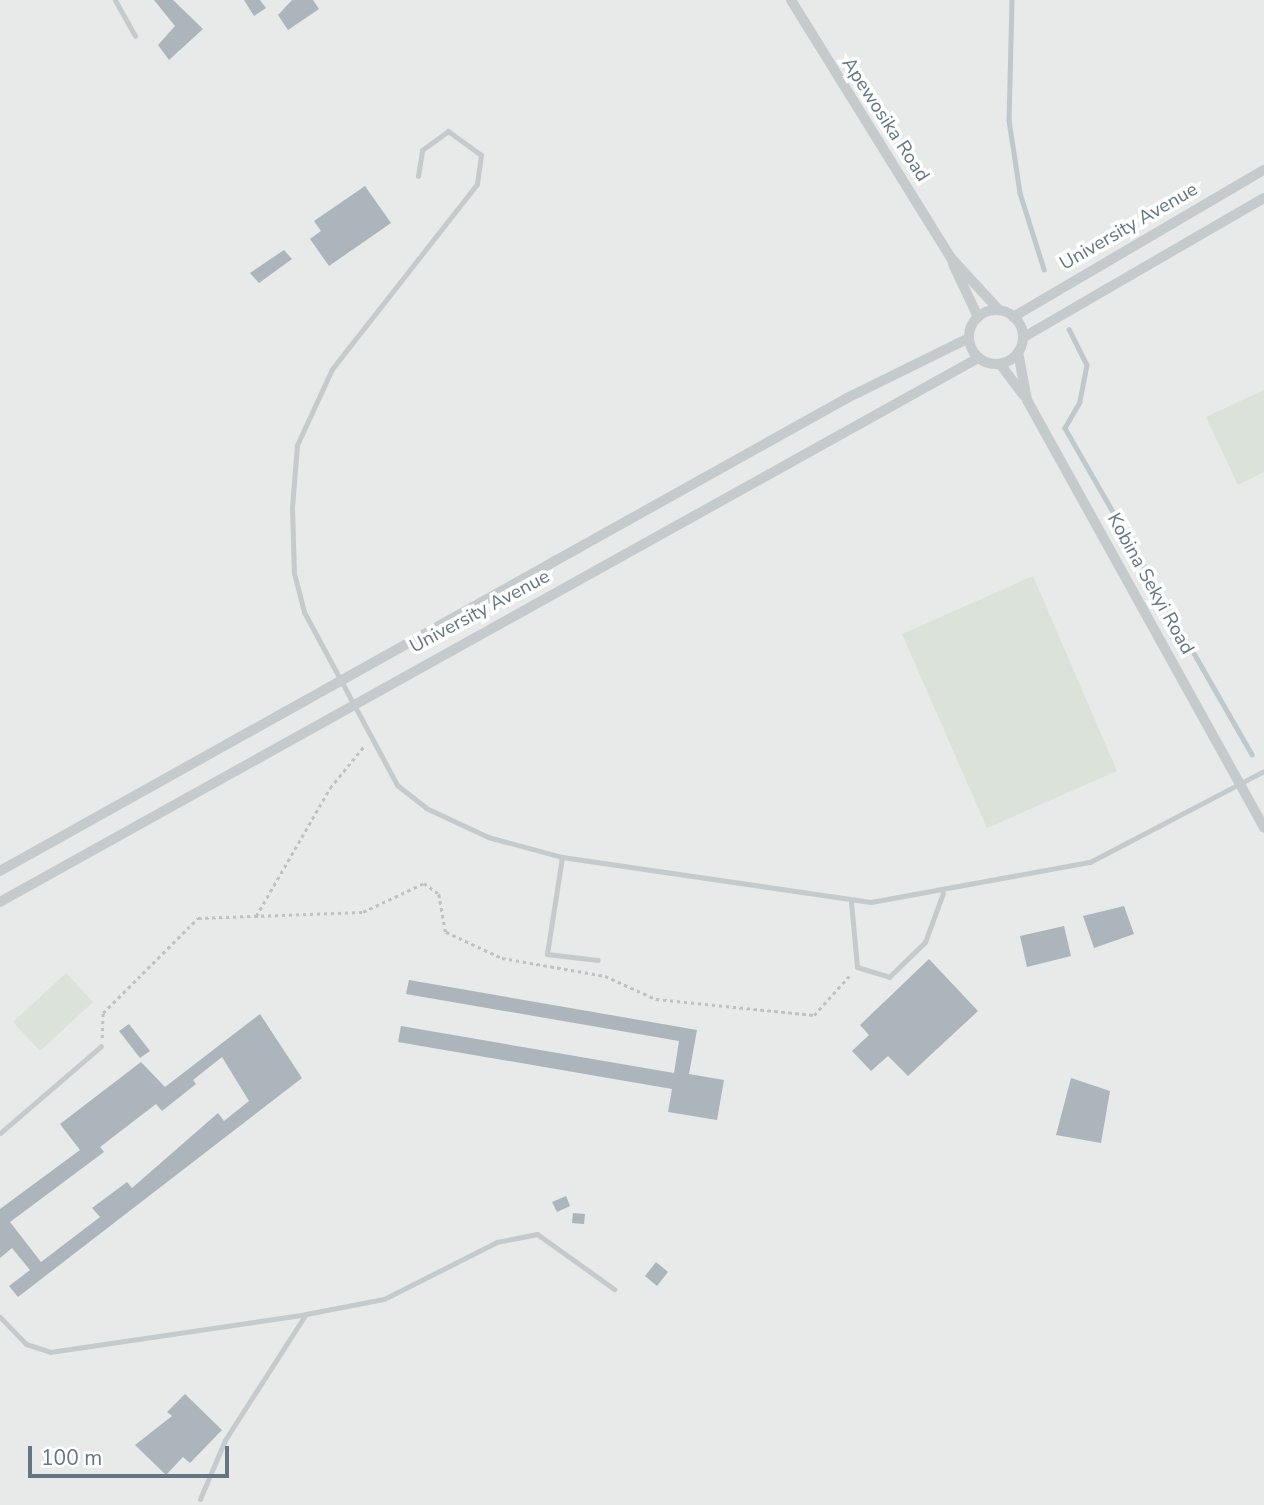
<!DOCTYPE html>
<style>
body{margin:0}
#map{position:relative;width:1264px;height:1505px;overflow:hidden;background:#fafaf8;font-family:"Nunito Sans",sans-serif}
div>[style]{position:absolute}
.built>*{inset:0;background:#e8e9e9}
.green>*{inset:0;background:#dbe2d9}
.stream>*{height:4.5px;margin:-2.25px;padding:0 2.25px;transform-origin:2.25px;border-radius:2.25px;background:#bec9cd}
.building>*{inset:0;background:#acb5bb}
.path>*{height:2.5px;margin-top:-1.25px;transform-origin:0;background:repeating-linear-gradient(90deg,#bfc2c5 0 3.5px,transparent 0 7px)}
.lane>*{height:5px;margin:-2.5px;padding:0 2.5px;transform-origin:2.5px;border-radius:2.5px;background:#c5cacd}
.street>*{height:10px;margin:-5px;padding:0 5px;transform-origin:5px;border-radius:5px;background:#c5cacd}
.street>.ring{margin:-5px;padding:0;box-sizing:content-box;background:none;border:10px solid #c5cacd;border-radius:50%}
span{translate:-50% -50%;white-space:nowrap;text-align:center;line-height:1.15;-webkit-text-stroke:7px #fff;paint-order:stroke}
.street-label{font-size:19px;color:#647583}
.scale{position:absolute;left:28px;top:1446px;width:201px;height:32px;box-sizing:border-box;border:4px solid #647583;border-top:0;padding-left:9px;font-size:21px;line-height:24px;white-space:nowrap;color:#647583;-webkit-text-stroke:5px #fff;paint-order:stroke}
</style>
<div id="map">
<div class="built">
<i style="clip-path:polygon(0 0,1264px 0,1264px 1505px,0 1505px)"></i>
</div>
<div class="green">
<i style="clip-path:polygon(1264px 390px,1264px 472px,1238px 485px,1206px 417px)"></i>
<i style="clip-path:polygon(1033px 576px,1117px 771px,987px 828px,902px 634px)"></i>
<i style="clip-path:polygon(66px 973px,93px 1002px,40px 1051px,13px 1022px)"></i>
</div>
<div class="stream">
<i style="left:1012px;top:0;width:120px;rotate:91.4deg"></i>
<i style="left:1009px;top:120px;width:74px;rotate:81.4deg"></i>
<i style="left:1020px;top:193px;width:80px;rotate:72.5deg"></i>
<i style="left:1069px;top:329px;width:40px;rotate:63.4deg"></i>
<i style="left:1087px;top:365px;width:38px;rotate:101deg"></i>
<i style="left:1080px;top:402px;width:30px;rotate:120deg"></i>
<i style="left:1065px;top:428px;width:376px;rotate:60.2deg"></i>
</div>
<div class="building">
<i style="clip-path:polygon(154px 0,173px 0,203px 29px,169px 60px,158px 45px,175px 26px)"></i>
<i style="clip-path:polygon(244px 0,260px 0,266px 8px,254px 16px)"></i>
<i style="clip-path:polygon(292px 0,313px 0,319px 9px,288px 30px,278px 15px)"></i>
<i style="clip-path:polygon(365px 186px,391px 223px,329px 266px,310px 239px,321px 231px,314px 221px)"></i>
<i style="clip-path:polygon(284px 250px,292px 259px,259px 283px,250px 273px)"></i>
<i style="clip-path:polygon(1124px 906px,1134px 934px,1094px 948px,1083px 916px)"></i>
<i style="clip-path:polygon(1064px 926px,1071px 956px,1027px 967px,1020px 936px)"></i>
<i style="clip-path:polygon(929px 959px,978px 1011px,908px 1076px,888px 1056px,871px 1071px,852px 1051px,869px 1035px,860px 1025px)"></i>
<i style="clip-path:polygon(409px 980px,697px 1030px,689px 1074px,724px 1080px,717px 1120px,668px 1112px,672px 1089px,398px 1042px,401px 1026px,674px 1073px,679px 1041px,406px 994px)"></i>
<i style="clip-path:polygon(evenodd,260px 1014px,302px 1078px,18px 1297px,9px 1286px,30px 1270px,12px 1248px,0 1258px,0 1209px,80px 1150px,60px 1124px,141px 1062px,165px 1087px,260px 1014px,222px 1057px,249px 1101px,224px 1121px,218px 1113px,132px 1188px,127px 1182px,92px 1208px,100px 1217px,41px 1262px,10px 1222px,104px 1152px,100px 1147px,156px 1104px,162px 1111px,196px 1084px,193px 1080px,222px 1057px)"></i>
<i style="clip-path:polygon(129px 1024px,150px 1051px,140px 1058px,119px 1031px)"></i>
<i style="clip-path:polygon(1071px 1078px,1110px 1091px,1101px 1143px,1056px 1135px)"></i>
<i style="clip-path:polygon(566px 1196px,570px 1206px,557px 1212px,552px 1202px)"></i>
<i style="clip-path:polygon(573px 1213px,585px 1214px,584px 1224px,572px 1223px)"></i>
<i style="clip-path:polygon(656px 1262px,668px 1272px,657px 1286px,645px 1276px)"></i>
<i style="clip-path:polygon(185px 1394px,222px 1430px,190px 1463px,183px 1457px,166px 1475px,135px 1445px,172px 1416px,167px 1412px)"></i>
</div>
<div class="path">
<i style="left:256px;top:916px;width:148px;rotate:-60deg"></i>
<i style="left:330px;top:788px;width:55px;rotate:-50.9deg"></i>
<i style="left:102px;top:1038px;width:25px;rotate:-88deg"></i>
<i style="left:103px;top:1013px;width:134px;rotate:-45deg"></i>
<i style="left:198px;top:918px;width:165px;rotate:-2.1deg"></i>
<i style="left:363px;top:912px;width:68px;rotate:-25.4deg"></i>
<i style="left:424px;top:883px;width:19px;rotate:36deg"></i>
<i style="left:439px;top:894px;width:39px;rotate:80deg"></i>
<i style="left:446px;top:932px;width:62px;rotate:24.9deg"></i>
<i style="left:502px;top:958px;width:105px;rotate:9.9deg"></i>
<i style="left:605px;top:976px;width:56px;rotate:24.3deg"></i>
<i style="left:656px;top:999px;width:159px;rotate:5.8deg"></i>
<i style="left:814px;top:1015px;width:55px;rotate:-47.9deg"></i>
</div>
<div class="lane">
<i style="left:115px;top:0;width:41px;rotate:60.9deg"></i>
<i style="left:418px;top:176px;width:26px;rotate:-81deg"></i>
<i style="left:422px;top:150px;width:32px;rotate:-36deg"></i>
<i style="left:448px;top:131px;width:41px;rotate:36deg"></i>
<i style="left:481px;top:155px;width:29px;rotate:98deg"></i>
<i style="left:477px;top:184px;width:235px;rotate:128.1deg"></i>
<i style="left:332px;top:369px;width:84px;rotate:114.7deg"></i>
<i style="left:297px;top:445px;width:62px;rotate:94.6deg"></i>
<i style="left:292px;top:507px;width:66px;rotate:88.3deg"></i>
<i style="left:294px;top:573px;width:40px;rotate:75.6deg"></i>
<i style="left:304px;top:612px;width:196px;rotate:61.7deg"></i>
<i style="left:397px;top:785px;width:37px;rotate:38deg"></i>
<i style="left:426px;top:808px;width:68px;rotate:25.1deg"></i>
<i style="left:488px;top:837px;width:77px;rotate:15.1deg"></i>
<i style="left:562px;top:857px;width:312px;rotate:8.3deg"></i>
<i style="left:871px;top:902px;width:223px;rotate:-10.4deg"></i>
<i style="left:1090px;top:862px;width:196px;rotate:-27.6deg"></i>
<i style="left:562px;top:857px;width:98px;rotate:98.8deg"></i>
<i style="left:547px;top:954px;width:51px;rotate:6.7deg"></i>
<i style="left:851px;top:902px;width:65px;rotate:84.7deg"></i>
<i style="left:857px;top:967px;width:34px;rotate:17deg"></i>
<i style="left:889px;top:977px;width:50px;rotate:-44.2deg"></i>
<i style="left:925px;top:942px;width:52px;rotate:-69.8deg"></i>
<i style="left:0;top:1133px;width:133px;rotate:-40.7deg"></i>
<i style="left:0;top:1317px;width:37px;rotate:46deg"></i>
<i style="left:26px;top:1344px;width:25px;rotate:18deg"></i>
<i style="left:50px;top:1352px;width:259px;rotate:-8.4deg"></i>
<i style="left:306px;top:1314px;width:79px;rotate:-10.9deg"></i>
<i style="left:384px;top:1299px;width:127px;rotate:-26.8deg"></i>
<i style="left:497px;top:1242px;width:41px;rotate:-11.3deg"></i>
<i style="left:537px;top:1234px;width:95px;rotate:35.5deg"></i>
<i style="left:200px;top:1499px;width:64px;rotate:-67deg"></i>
<i style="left:225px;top:1440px;width:150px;rotate:-57.3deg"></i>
</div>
<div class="street">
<i style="left:791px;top:0;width:304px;rotate:58.2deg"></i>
<i style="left:951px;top:258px;width:71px;rotate:47.3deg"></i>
<i style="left:953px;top:264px;width:59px;rotate:64.7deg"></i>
<i class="ring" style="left:969px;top:310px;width:44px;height:44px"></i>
<i style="left:1013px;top:317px;width:291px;rotate:-30.4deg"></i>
<i style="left:1024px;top:337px;width:277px;rotate:-30.1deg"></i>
<i style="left:1018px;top:352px;width:49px;rotate:79.4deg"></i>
<i style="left:1027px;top:400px;width:489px;rotate:61deg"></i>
<i style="left:1000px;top:364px;width:39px;rotate:53deg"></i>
<i style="left:0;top:871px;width:970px;rotate:-29.18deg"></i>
<i style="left:847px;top:398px;width:136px;rotate:-26.2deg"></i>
<i style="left:0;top:902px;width:1119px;rotate:-29.08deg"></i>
</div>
<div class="street-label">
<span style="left:885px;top:120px;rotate:57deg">Apewosika Road</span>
<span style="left:1129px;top:227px;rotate:-30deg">University Avenue</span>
<span style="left:1150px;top:584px;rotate:61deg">Kobina Sekyi Road</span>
<span style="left:480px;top:612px;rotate:-28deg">University Avenue</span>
</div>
<div class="scale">100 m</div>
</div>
